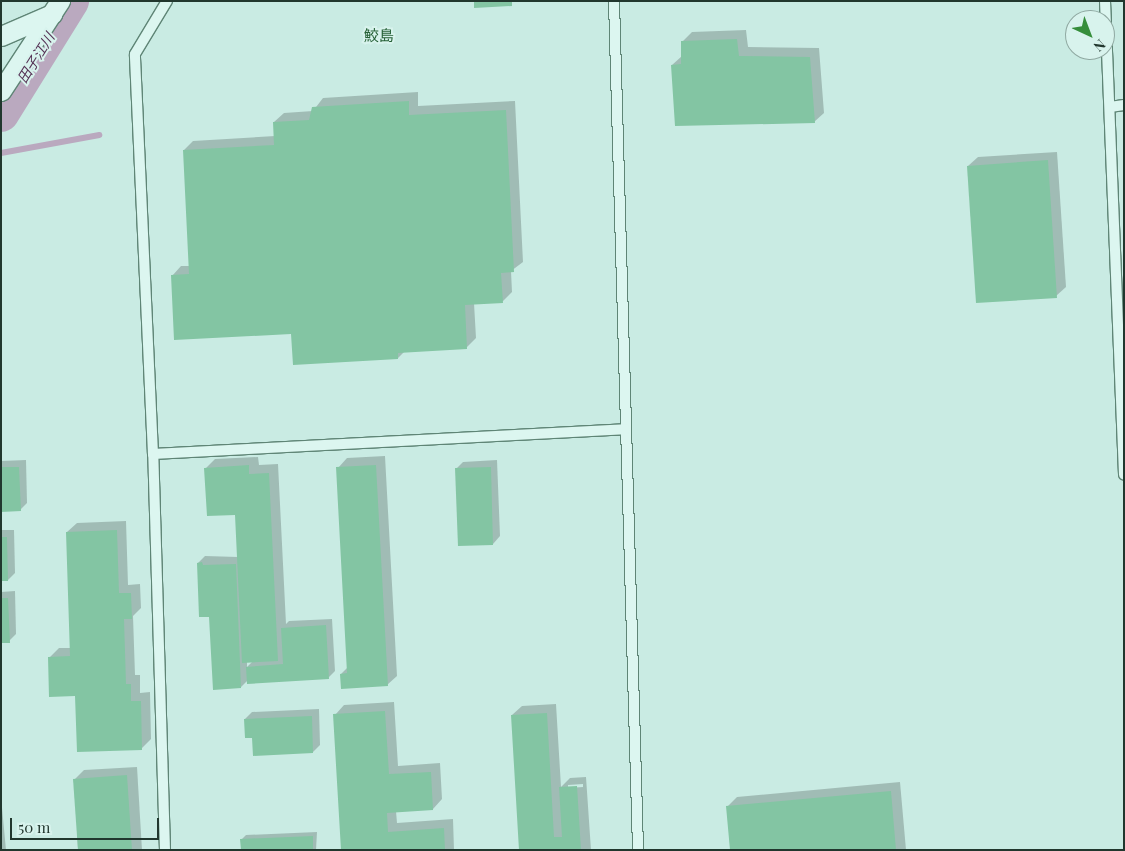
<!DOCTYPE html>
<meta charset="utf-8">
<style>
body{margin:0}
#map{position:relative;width:1125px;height:851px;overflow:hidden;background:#c9ebe3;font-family:"Playfair Display","Noto Sans JP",serif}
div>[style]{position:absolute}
.shadow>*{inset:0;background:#0003}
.stream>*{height:6px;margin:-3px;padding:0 3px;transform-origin:3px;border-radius:3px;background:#baa9bf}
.river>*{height:36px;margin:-18px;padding:0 18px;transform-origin:18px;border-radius:18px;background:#baa9bf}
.building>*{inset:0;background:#83c5a3}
.roads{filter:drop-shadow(1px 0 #5f8576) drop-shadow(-1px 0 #5f8576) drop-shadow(0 1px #5f8576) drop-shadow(0 -1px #5f8576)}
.service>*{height:10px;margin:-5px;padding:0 5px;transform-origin:5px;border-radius:5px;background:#dcf6f0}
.minor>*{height:19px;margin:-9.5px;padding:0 9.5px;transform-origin:9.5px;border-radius:9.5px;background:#dcf6f0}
span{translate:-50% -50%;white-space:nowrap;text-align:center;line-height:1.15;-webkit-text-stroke:4px #d8f3ed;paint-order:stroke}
.water-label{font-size:14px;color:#553255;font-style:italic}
.quarter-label{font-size:15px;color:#256036}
.frame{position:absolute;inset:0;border:2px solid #21372e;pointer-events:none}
.north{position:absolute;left:1065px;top:10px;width:50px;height:50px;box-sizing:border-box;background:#d8f3ed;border:1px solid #8fa8a1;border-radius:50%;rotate:137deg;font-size:14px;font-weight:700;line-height:20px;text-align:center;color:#21372e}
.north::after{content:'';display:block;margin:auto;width:18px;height:22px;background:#358e3b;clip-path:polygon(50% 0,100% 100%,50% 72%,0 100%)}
.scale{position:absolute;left:10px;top:818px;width:149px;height:22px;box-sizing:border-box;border:2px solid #21372e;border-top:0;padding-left:6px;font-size:15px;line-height:18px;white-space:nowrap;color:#21372e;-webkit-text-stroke:4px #d8f3ed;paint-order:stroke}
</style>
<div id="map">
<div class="shadow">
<i style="clip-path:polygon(746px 30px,748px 47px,819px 48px,824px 113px,814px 122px,672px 65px,682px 56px,682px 42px,692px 32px)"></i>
<i style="clip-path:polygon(418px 92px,418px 106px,515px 101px,523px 262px,511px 271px,512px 292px,503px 301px,474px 303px,476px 338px,466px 348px,405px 351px,398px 358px,293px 333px,172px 276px,181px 266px,190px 266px,184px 150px,193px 141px,275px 136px,274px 122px,284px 113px,313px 111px,323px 98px)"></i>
<i style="clip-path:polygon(1057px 152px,1066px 287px,1056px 296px,968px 166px,978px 157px)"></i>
<i style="clip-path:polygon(385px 456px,397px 676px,387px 685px,341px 674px,348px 667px,338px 468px,347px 458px)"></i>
<i style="clip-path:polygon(evenodd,258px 457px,259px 465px,278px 464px,286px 624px,289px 621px,332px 619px,335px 671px,328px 678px,248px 680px,241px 687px,211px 615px,198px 563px,205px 556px,238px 557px,236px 514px,206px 468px,215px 459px,258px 457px,247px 661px,253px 661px,247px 667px,247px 661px)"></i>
<i style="clip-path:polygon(26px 460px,27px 503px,20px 510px,1px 511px,1px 461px)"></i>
<i style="clip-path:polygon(497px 460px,500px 536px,493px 544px,456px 469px,463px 462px)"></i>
<i style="clip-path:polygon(126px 521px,128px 585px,140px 584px,141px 608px,133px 616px,135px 675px,140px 675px,140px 693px,150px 692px,151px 739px,142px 748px,76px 695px,49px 658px,59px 648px,71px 648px,67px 532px,77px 523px)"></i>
<i style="clip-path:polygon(1px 530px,14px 530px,15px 573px,8px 580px,1px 580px)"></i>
<i style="clip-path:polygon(15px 591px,16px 634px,9px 641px,1px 642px,1px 592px)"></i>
<i style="clip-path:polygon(394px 702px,398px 766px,440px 763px,442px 799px,433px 809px,396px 811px,397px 823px,453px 819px,454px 850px,342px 850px,335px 715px,344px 705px)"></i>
<i style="clip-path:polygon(evenodd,556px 704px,561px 787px,570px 778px,586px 777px,591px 850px,521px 850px,512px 715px,522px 706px,556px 704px,583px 784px,583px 787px,568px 788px,568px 785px,583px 784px)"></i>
<i style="clip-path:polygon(319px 709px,320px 745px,313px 752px,245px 719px,252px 712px)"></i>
<i style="clip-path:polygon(137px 767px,142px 850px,78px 850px,75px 779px,84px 770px)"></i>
<i style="clip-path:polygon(900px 782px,906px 850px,731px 850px,727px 807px,737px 797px)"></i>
<i style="clip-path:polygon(1px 797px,6px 850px,1px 850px)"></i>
<i style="clip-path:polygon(317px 832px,316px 850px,242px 850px,241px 840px,246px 835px)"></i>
</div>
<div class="stream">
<i style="left:1px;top:153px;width:100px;rotate:-10.4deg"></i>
</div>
<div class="river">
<i style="left:1px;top:114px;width:133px;rotate:-58.2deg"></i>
</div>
<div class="building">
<i style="clip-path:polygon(474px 1px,512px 1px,512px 6px,474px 8px)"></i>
<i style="clip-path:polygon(737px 39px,739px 56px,810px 57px,815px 123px,675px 126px,671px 65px,681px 64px,681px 41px)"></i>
<i style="clip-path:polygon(409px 101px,409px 115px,506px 110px,514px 272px,501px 273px,503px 303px,465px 305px,467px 349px,398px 353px,398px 359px,293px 365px,291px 334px,174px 340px,171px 275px,189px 274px,183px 150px,274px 145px,273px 122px,309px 120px,312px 107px)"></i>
<i style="clip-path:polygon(1048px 160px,1057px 298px,976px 303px,967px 166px)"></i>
<i style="clip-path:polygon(249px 465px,249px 474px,269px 473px,278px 661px,242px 663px,235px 515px,207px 516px,204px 468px)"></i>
<i style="clip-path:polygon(376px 465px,388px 686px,341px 689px,340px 674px,347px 673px,336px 467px)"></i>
<i style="clip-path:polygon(1px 467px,19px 467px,21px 511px,1px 512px)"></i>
<i style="clip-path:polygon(491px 467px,493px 545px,458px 546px,455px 468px)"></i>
<i style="clip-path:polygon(117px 530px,119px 593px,131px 593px,132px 619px,124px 619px,126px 684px,131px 684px,131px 701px,141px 701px,142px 750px,77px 752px,75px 696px,49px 697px,48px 657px,70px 656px,66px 532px)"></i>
<i style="clip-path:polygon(1px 537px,7px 537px,8px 581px,1px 581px)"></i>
<i style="clip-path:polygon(202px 562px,203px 565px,236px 564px,241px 688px,213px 690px,209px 617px,199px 617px,197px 563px)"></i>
<i style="clip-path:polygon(1px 598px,8px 598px,10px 643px,1px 643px)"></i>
<i style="clip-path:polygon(326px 625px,329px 679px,247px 684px,246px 667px,283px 664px,281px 628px)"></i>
<i style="clip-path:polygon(385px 711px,389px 774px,431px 772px,433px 810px,387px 813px,388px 832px,444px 828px,445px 850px,341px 850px,333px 714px)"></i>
<i style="clip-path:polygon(547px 713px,554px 837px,562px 837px,559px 787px,577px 786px,581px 850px,519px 850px,511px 715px)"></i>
<i style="clip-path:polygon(312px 716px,313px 753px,253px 756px,252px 738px,245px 738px,244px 719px)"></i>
<i style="clip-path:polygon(127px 775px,132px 850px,78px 850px,73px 779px)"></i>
<i style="clip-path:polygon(891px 791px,896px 850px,730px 850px,726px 806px)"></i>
<i style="clip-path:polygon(313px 836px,313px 850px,241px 850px,240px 839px)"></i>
</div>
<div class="roads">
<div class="service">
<i style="left:614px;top:1px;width:849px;rotate:88.38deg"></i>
<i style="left:1105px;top:1px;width:474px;rotate:87.7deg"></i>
<i style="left:1110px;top:107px;width:14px;rotate:-8deg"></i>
<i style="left:153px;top:454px;width:472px;rotate:-3deg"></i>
<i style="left:165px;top:850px;width:396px;rotate:-91.7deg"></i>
<i style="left:153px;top:454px;width:400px;rotate:-92.6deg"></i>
<i style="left:135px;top:54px;width:62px;rotate:-58.9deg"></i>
</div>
<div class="minor">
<i style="left:1px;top:36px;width:56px;rotate:-23.3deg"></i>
<i style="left:1px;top:91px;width:108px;rotate:-56.8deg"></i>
</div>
</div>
<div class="water-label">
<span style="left:36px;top:58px;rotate:-58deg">田子江川</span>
</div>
<div class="quarter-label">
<span style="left:379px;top:36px">鮫島</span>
</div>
<div class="frame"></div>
<div class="north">N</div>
<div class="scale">50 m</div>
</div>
